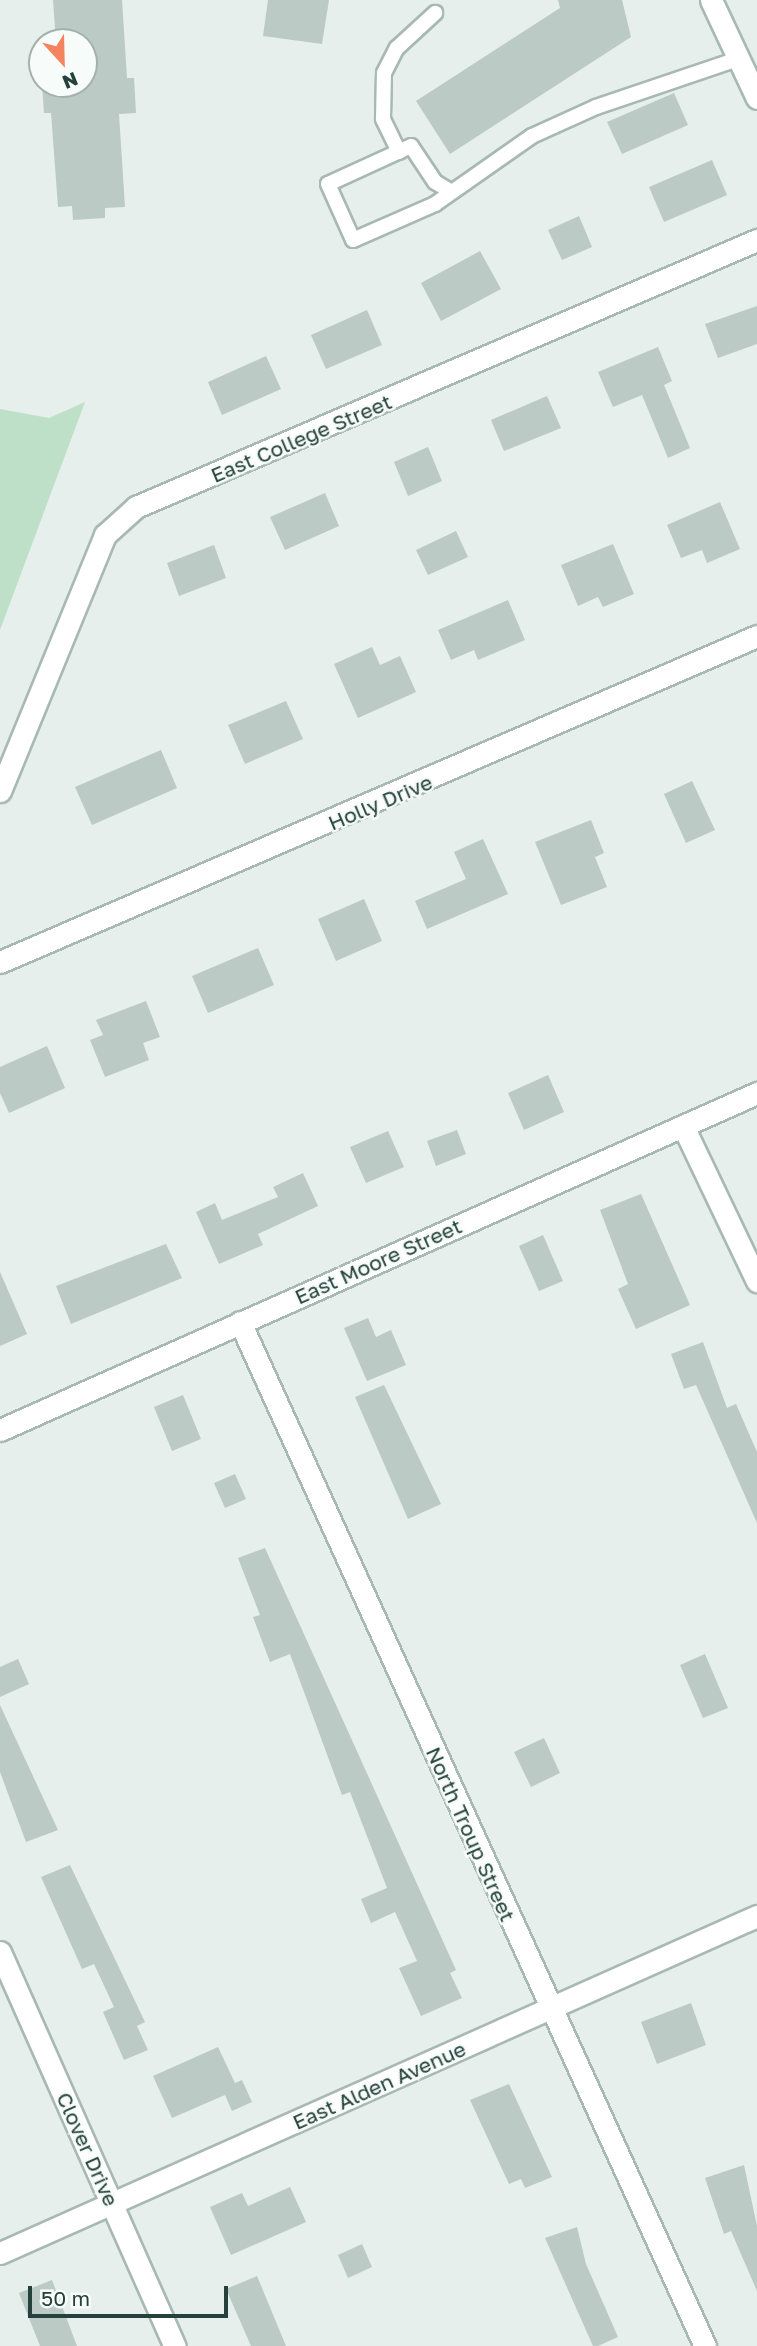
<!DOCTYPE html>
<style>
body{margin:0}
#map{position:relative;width:757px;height:2346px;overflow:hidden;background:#e6efeb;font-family:"Golos Text",sans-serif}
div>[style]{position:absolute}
.green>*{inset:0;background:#bfe0c8}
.building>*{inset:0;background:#bbcac4}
.roads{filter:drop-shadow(2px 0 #a8b8b2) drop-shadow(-2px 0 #a8b8b2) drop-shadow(0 2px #a8b8b2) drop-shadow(0 -2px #a8b8b2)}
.service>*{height:14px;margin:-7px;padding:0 7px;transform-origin:7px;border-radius:7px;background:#fff}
.minor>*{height:21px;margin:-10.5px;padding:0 10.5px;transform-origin:10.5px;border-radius:10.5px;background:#fff}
.tertiary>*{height:21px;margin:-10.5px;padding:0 10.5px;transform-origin:10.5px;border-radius:10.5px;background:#fff}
span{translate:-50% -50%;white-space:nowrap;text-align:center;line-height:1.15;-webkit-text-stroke:5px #f7fbf9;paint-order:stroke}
.street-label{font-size:21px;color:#24423a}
.north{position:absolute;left:28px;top:28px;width:70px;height:70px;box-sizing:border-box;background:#f7fbf9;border:2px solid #a3b1ad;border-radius:50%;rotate:158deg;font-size:19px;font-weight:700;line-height:28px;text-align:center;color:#24423a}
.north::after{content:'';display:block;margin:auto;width:24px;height:32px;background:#f4845f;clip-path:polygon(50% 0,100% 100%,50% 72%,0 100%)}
.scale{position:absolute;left:28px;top:2286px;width:200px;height:32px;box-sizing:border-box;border:4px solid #24423a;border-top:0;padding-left:9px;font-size:21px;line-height:24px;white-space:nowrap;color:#24423a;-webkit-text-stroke:5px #f7fbf9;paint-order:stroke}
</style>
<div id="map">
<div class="green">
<i style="clip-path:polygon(85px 402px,0 630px,0 409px,49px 418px)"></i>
</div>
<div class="building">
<i style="clip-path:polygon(53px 0,122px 0,127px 78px,134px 78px,136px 113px,119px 114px,125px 207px,105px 208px,105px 218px,73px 220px,72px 206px,58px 207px,51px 113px,44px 113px,42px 84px,84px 84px,84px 42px,56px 42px)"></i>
<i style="clip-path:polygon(268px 0,329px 0,322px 44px,263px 36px)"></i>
<i style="clip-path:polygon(558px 0,622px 0,631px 37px,450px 154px,416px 101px,560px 8px)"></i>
<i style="clip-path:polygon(674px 93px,688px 125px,622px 154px,607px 122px)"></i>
<i style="clip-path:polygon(712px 160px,727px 195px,664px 222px,649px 187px)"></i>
<i style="clip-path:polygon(579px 216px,592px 247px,562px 260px,548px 230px)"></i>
<i style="clip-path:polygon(480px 251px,501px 289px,441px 321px,421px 283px)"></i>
<i style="clip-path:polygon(757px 306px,757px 344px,718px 358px,705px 324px)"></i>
<i style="clip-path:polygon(367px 310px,382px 345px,326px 369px,311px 335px)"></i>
<i style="clip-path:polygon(658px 347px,672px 381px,664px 385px,690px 448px,668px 458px,642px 395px,613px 407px,598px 372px)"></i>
<i style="clip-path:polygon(266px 356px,281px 389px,222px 415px,208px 382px)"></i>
<i style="clip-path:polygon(547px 396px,561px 428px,504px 451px,491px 420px)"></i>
<i style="clip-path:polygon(428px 447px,442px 481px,408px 496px,394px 462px)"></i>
<i style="clip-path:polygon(325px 493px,339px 526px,285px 550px,270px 517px)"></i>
<i style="clip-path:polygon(720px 502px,740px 549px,707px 563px,702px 550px,681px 558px,667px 525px)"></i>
<i style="clip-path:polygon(456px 531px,468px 557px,428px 575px,416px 550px)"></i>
<i style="clip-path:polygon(613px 544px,634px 594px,603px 607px,598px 597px,578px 606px,561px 565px)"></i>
<i style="clip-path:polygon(214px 545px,226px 578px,179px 596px,167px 563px)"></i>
<i style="clip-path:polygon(508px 600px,525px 640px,478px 660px,474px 650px,451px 660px,438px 630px)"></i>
<i style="clip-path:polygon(372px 647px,380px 665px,400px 656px,416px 692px,358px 718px,334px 664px)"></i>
<i style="clip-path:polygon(286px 701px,303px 739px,245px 764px,228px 725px)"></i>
<i style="clip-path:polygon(161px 750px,177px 788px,92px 825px,75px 787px)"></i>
<i style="clip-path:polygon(692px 781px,715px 830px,686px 843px,664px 794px)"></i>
<i style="clip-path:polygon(591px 820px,604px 853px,595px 857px,607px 887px,561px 905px,535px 842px)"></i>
<i style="clip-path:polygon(483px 839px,508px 894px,427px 929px,415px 901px,466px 879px,454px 852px)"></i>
<i style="clip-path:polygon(364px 899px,382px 941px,336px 961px,318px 919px)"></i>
<i style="clip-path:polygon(258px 948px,274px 985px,208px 1013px,192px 976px)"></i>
<i style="clip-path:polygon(146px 1001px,160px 1037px,143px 1043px,149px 1060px,105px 1077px,90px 1040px,103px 1035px,96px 1020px)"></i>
<i style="clip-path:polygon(47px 1046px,65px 1088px,9px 1113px,0 1093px,0 1067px)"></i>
<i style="clip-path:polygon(548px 1075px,564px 1112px,524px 1130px,508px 1093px)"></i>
<i style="clip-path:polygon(457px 1130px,466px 1154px,436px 1166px,427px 1141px)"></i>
<i style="clip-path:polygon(388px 1131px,404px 1167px,366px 1183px,350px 1147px)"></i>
<i style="clip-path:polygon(303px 1173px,318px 1206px,258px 1234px,263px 1245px,219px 1264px,196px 1212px,215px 1203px,222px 1220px,278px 1197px,273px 1187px)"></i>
<i style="clip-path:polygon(641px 1194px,690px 1305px,636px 1329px,618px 1289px,628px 1284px,600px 1210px)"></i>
<i style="clip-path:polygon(543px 1235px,563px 1281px,539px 1291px,519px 1246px)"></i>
<i style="clip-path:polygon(166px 1244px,182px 1278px,71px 1324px,56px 1286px)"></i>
<i style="clip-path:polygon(0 1272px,27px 1334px,0 1346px)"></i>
<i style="clip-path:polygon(368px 1318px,376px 1337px,391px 1330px,406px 1365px,367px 1381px,344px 1328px)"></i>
<i style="clip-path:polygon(703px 1342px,727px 1408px,736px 1404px,757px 1452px,757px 1523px,696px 1385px,684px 1389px,671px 1354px)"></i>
<i style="clip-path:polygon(384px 1385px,441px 1504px,408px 1519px,355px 1397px)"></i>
<i style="clip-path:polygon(183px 1395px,201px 1439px,172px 1451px,154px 1407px)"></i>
<i style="clip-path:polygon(235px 1474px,246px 1499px,225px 1508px,214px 1483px)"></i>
<i style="clip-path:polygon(265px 1548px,456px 1970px,450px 1973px,462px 1998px,421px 2016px,399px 1968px,417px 1961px,395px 1912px,371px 1923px,361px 1899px,387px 1888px,350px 1792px,342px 1795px,290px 1654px,270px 1662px,253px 1617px,260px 1615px,238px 1558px)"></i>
<i style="clip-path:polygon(705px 1654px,728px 1708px,703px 1718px,680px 1665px)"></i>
<i style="clip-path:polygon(18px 1659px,29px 1684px,0 1697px,0 1667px)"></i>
<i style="clip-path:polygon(0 1705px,58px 1830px,26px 1842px,0 1772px)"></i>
<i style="clip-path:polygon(544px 1738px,560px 1773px,531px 1787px,514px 1752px)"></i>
<i style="clip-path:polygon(70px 1865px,145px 2022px,137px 2026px,148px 2050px,124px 2060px,103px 2012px,114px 2007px,94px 1964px,82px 1969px,41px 1877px)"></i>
<i style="clip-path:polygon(691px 2003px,706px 2045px,657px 2064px,641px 2022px)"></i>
<i style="clip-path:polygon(218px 2047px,235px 2083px,242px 2080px,252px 2102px,232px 2111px,225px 2095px,172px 2118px,153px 2076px)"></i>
<i style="clip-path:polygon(509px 2084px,552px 2177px,525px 2188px,521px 2179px,509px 2184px,470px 2100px)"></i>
<i style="clip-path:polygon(744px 2165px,757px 2226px,757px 2291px,731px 2231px,724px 2234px,705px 2178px)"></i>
<i style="clip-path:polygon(290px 2187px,306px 2222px,231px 2255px,210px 2207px,242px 2193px,248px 2206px)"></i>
<i style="clip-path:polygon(577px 2227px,586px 2264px,618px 2337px,598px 2346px,593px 2346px,545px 2238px)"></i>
<i style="clip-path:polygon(362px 2244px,372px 2267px,348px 2278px,338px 2255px)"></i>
<i style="clip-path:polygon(257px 2276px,286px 2346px,251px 2346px,226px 2289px)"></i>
<i style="clip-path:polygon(52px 2280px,77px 2346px,40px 2346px,19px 2293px)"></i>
</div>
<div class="roads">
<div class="service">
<i style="left:399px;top:152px;width:37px;rotate:-116deg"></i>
<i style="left:383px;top:119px;width:46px;rotate:-88.8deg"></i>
<i style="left:384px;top:73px;width:28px;rotate:-63deg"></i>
<i style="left:397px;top:48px;width:52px;rotate:-42.6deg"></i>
<i style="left:450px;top:191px;width:17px;rotate:-149deg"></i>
<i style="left:435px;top:182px;width:43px;rotate:-123.7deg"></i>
<i style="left:411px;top:146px;width:91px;rotate:155.4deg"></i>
<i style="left:328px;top:184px;width:61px;rotate:65.9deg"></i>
<i style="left:353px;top:240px;width:90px;rotate:-23.7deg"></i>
<i style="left:435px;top:204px;width:118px;rotate:-35deg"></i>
<i style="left:532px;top:136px;width:70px;rotate:-24.4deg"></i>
<i style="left:596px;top:107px;width:150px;rotate:-18.7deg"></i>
</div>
<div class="minor">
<i style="left:0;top:791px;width:277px;rotate:-67.7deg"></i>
<i style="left:105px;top:535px;width:42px;rotate:-42.1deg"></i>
<i style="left:136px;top:507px;width:676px;rotate:-23.27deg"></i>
<i style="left:0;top:962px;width:824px;rotate:-23.3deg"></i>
<i style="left:683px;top:1126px;width:172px;rotate:64.5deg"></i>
<i style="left:240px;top:1322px;width:1125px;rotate:65.58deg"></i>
<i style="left:0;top:1430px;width:829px;rotate:-24deg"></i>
<i style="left:0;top:1952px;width:431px;rotate:66.1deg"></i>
<i style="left:0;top:2253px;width:829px;rotate:-24deg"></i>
</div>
<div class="tertiary">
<i style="left:711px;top:0;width:108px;rotate:64.9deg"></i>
</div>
</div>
<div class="street-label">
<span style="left:301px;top:438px;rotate:-23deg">East College Street</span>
<span style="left:380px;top:802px;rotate:-23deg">Holly Drive</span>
<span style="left:378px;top:1261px;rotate:-24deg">East Moore Street</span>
<span style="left:471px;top:1834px;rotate:66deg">North Troup Street</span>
<span style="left:379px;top:2085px;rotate:-24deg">East Alden Avenue</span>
<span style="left:88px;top:2149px;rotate:66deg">Clover Drive</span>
</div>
<div class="north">N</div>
<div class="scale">50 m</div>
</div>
